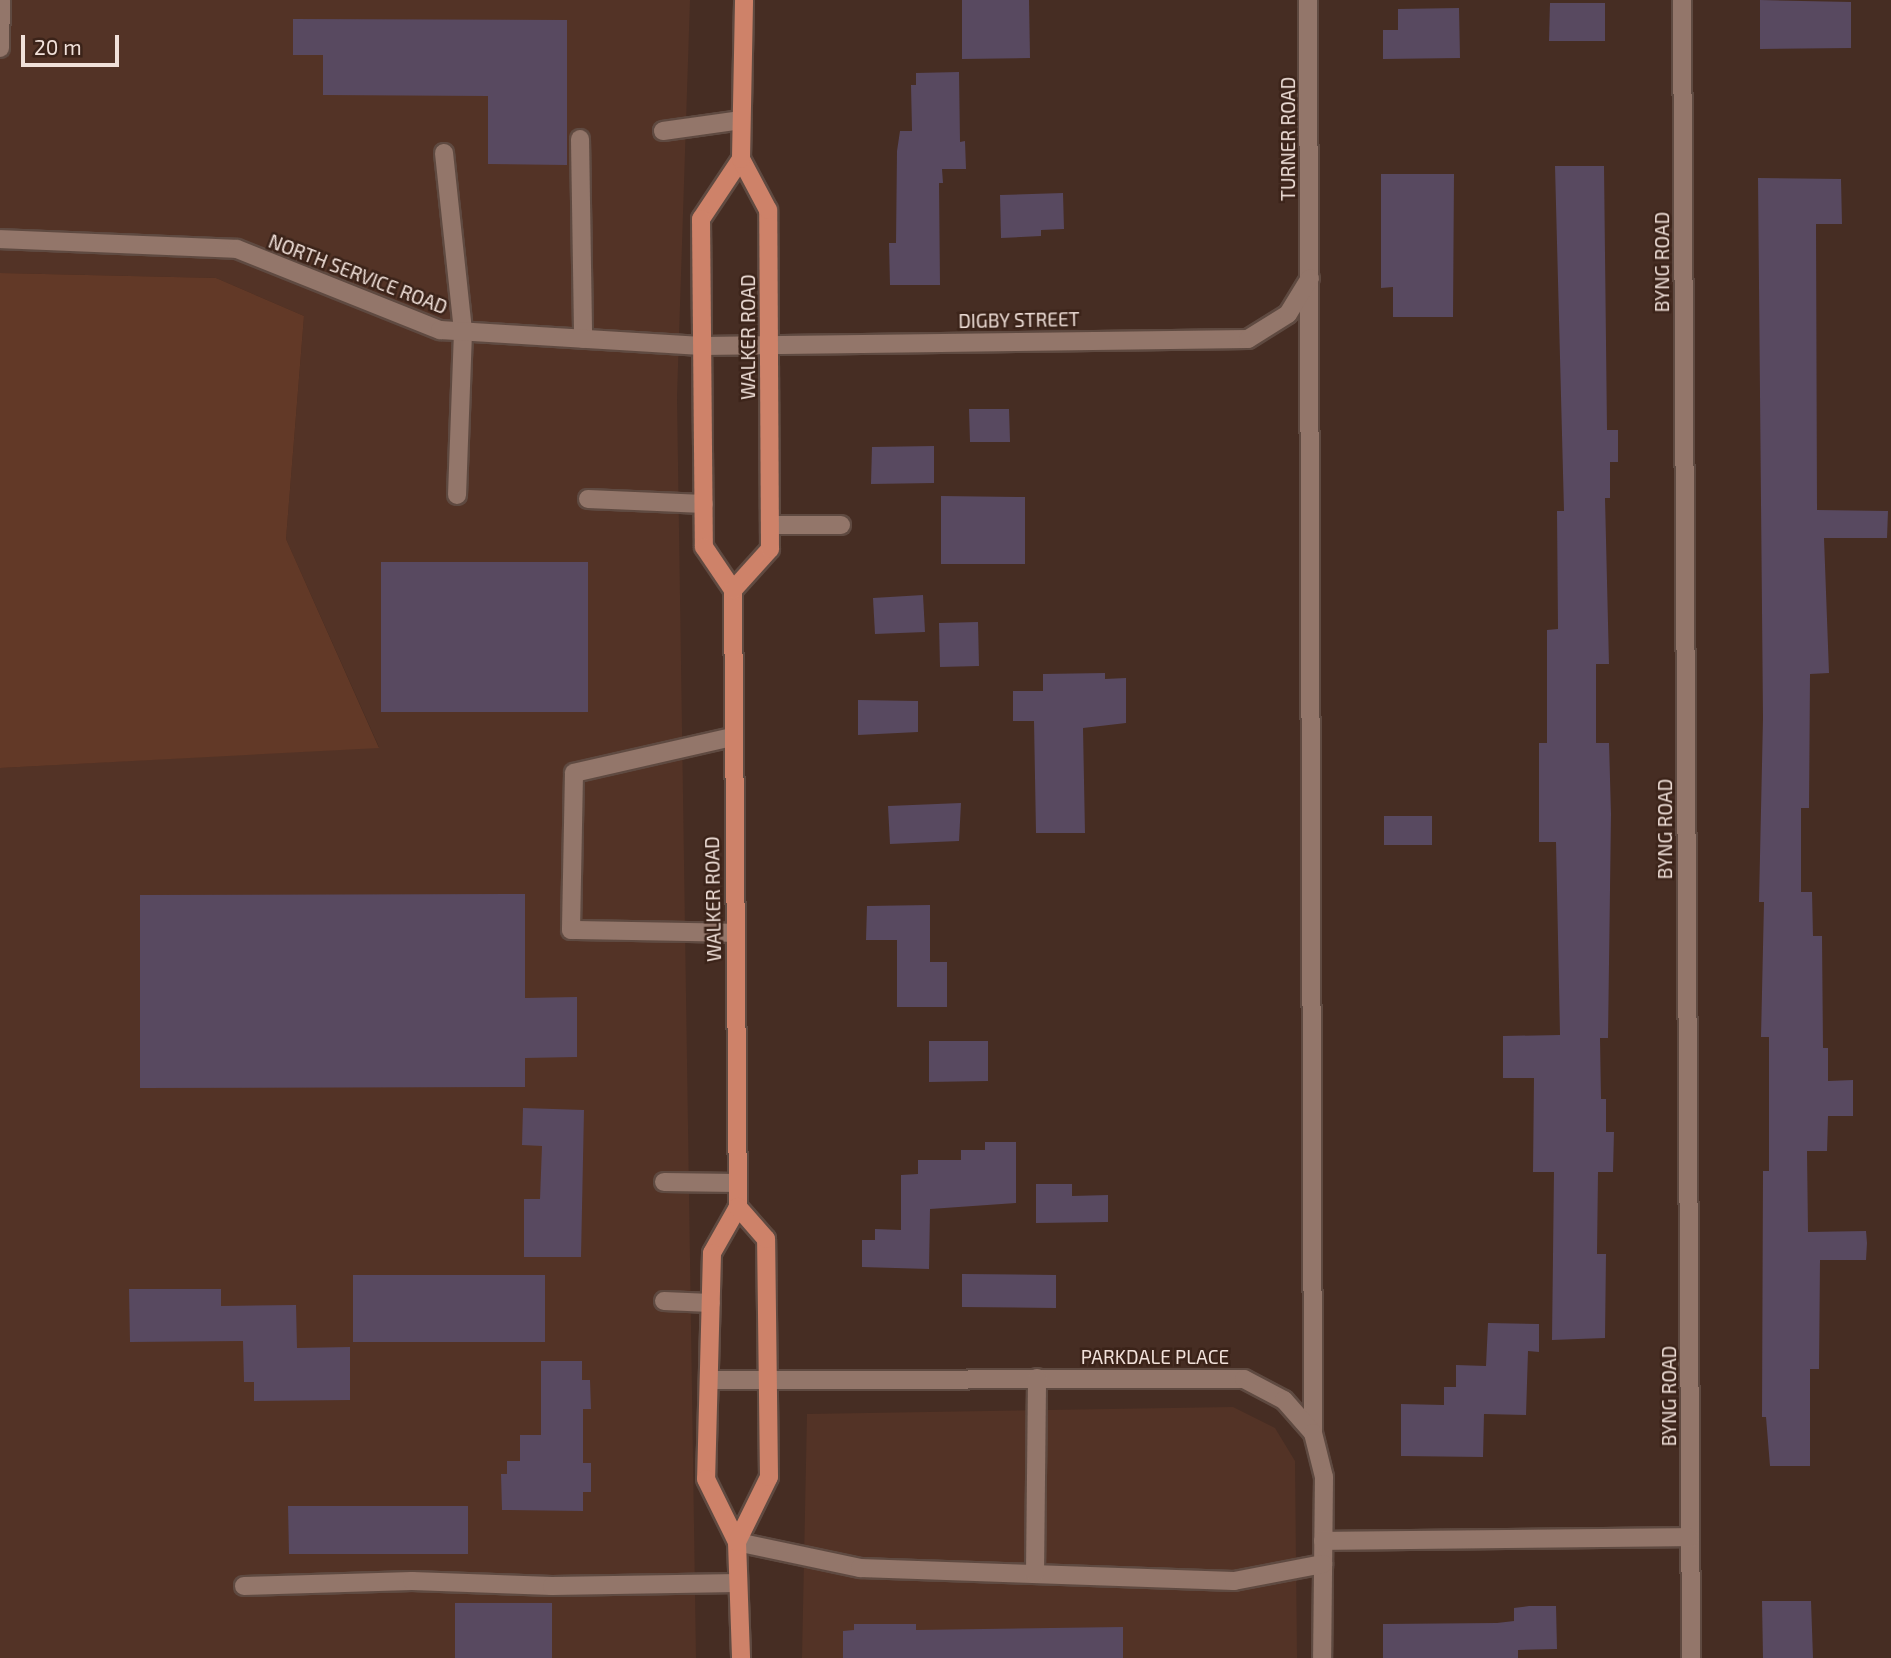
<!DOCTYPE html>
<style>
body{margin:0}
#map{position:relative;width:1891px;height:1658px;overflow:hidden;background:#462d23;font-family:"Exo 2",sans-serif}
div>[style]{position:absolute}
.built>*{inset:0;background:#533326}
.green>*{inset:0;background:#623927}
.building>*{inset:0;background:#584960}
.roads{filter:drop-shadow(2px 0 #5f4a41) drop-shadow(-2px 0 #5f4a41) drop-shadow(0 2px #5f4a41) drop-shadow(0 -2px #5f4a41)}
.minor>*{height:18px;margin:-9px;padding:0 9px;transform-origin:9px;border-radius:9px;background:#93766a}
.major>*{height:18px;margin:-9px;padding:0 9px;transform-origin:9px;border-radius:9px;background:#ce8269}
span{translate:-50% -50%;white-space:nowrap;text-align:center;line-height:1.15;-webkit-text-stroke:5px #3b2319;paint-order:stroke}
.street-label{font-size:19px;color:#f1e1da}
.scale{position:absolute;left:21px;top:35px;width:98px;height:32px;box-sizing:border-box;border:4px solid #f1e1da;border-top:0;padding-left:9px;font-size:21px;line-height:24px;white-space:nowrap;color:#f1e1da;-webkit-text-stroke:5px #3b2319;paint-order:stroke}
</style>
<div id="map">
<div class="built">
<i style="clip-path:polygon(0 0,690px 0,677px 397px,696px 1658px,0 1658px,0 768px,379px 747px,286px 539px,304px 316px,216px 278px,0 273px)"></i>
<i style="clip-path:polygon(1233px 1407px,1275px 1428px,1295px 1461px,1297px 1658px,802px 1658px,807px 1414px)"></i>
</div>
<div class="green">
<i style="clip-path:polygon(0 273px,216px 278px,304px 316px,286px 539px,379px 748px,0 768px)"></i>
</div>
<div class="building">
<i style="clip-path:polygon(962px 0,1029px 0,1030px 58px,962px 59px)"></i>
<i style="clip-path:polygon(1760px 0,1851px 2px,1851px 48px,1760px 49px)"></i>
<i style="clip-path:polygon(1550px 3px,1605px 3px,1605px 41px,1549px 41px)"></i>
<i style="clip-path:polygon(1459px 8px,1460px 58px,1383px 59px,1383px 30px,1398px 30px,1398px 9px)"></i>
<i style="clip-path:polygon(293px 19px,567px 20px,567px 165px,488px 164px,488px 96px,323px 95px,323px 55px,293px 55px)"></i>
<i style="clip-path:polygon(959px 72px,960px 142px,965px 141px,966px 169px,942px 169px,943px 183px,939px 183px,940px 285px,890px 285px,889px 243px,896px 243px,897px 151px,900px 131px,912px 131px,911px 85px,916px 85px,916px 73px)"></i>
<i style="clip-path:polygon(1555px 166px,1604px 166px,1607px 430px,1618px 430px,1618px 462px,1610px 462px,1610px 498px,1605px 498px,1609px 664px,1596px 664px,1596px 743px,1609px 743px,1611px 814px,1608px 1038px,1600px 1038px,1601px 1099px,1606px 1099px,1606px 1132px,1614px 1132px,1613px 1172px,1598px 1172px,1597px 1254px,1606px 1254px,1605px 1338px,1552px 1340px,1554px 1172px,1533px 1172px,1534px 1078px,1503px 1078px,1503px 1036px,1560px 1035px,1556px 842px,1539px 842px,1539px 743px,1547px 743px,1547px 630px,1558px 629px,1557px 511px,1564px 511px)"></i>
<i style="clip-path:polygon(1381px 174px,1454px 174px,1453px 317px,1393px 317px,1393px 287px,1381px 288px)"></i>
<i style="clip-path:polygon(1758px 178px,1841px 179px,1842px 224px,1816px 224px,1817px 510px,1888px 511px,1887px 538px,1824px 538px,1829px 673px,1810px 674px,1809px 808px,1801px 808px,1801px 892px,1812px 892px,1813px 936px,1822px 936px,1823px 1048px,1828px 1048px,1828px 1081px,1853px 1080px,1853px 1116px,1828px 1116px,1827px 1151px,1807px 1151px,1808px 1232px,1866px 1231px,1867px 1243px,1866px 1260px,1820px 1260px,1819px 1369px,1810px 1369px,1810px 1466px,1770px 1466px,1766px 1417px,1762px 1417px,1763px 1171px,1769px 1171px,1769px 1037px,1761px 1037px,1764px 902px,1759px 902px,1763px 718px)"></i>
<i style="clip-path:polygon(1063px 193px,1064px 229px,1041px 230px,1041px 236px,1001px 238px,1000px 195px)"></i>
<i style="clip-path:polygon(969px 409px,1009px 409px,1010px 442px,970px 442px)"></i>
<i style="clip-path:polygon(934px 446px,934px 483px,871px 484px,872px 447px)"></i>
<i style="clip-path:polygon(941px 496px,1025px 497px,1025px 564px,941px 564px)"></i>
<i style="clip-path:polygon(381px 562px,588px 562px,588px 712px,381px 712px)"></i>
<i style="clip-path:polygon(923px 595px,925px 632px,875px 634px,873px 598px)"></i>
<i style="clip-path:polygon(978px 622px,979px 666px,940px 667px,939px 623px)"></i>
<i style="clip-path:polygon(1105px 673px,1105px 679px,1126px 678px,1126px 723px,1083px 728px,1085px 833px,1036px 833px,1034px 721px,1013px 721px,1013px 691px,1043px 691px,1043px 674px)"></i>
<i style="clip-path:polygon(858px 700px,918px 701px,918px 732px,858px 735px)"></i>
<i style="clip-path:polygon(961px 803px,959px 841px,890px 844px,888px 806px)"></i>
<i style="clip-path:polygon(1384px 816px,1432px 816px,1432px 845px,1384px 845px)"></i>
<i style="clip-path:polygon(525px 894px,525px 998px,577px 997px,577px 1057px,525px 1058px,525px 1087px,140px 1088px,140px 895px)"></i>
<i style="clip-path:polygon(930px 905px,930px 962px,947px 962px,947px 1007px,897px 1007px,897px 940px,866px 940px,867px 906px)"></i>
<i style="clip-path:polygon(929px 1041px,988px 1041px,988px 1081px,929px 1082px)"></i>
<i style="clip-path:polygon(523px 1108px,584px 1110px,581px 1257px,524px 1257px,524px 1199px,540px 1199px,542px 1146px,522px 1145px)"></i>
<i style="clip-path:polygon(985px 1142px,1016px 1142px,1016px 1203px,930px 1209px,929px 1269px,862px 1267px,862px 1240px,875px 1240px,875px 1229px,901px 1230px,901px 1175px,918px 1174px,918px 1160px,961px 1160px,961px 1150px,985px 1150px)"></i>
<i style="clip-path:polygon(1036px 1184px,1072px 1184px,1072px 1196px,1108px 1195px,1108px 1222px,1036px 1223px)"></i>
<i style="clip-path:polygon(962px 1274px,1056px 1275px,1056px 1308px,962px 1307px)"></i>
<i style="clip-path:polygon(353px 1275px,545px 1275px,545px 1342px,353px 1342px)"></i>
<i style="clip-path:polygon(129px 1289px,221px 1289px,221px 1306px,296px 1305px,297px 1348px,350px 1347px,350px 1400px,254px 1401px,254px 1382px,244px 1382px,243px 1341px,130px 1342px)"></i>
<i style="clip-path:polygon(1488px 1323px,1539px 1324px,1539px 1352px,1528px 1351px,1526px 1415px,1484px 1414px,1483px 1457px,1401px 1456px,1401px 1404px,1444px 1405px,1444px 1387px,1456px 1387px,1456px 1365px,1486px 1366px)"></i>
<i style="clip-path:polygon(541px 1361px,582px 1361px,582px 1380px,590px 1380px,591px 1409px,583px 1409px,583px 1463px,591px 1463px,591px 1492px,583px 1492px,583px 1511px,502px 1510px,501px 1474px,507px 1474px,507px 1461px,520px 1461px,520px 1435px,541px 1435px)"></i>
<i style="clip-path:polygon(288px 1506px,468px 1506px,468px 1554px,289px 1554px)"></i>
<i style="clip-path:polygon(1762px 1601px,1811px 1601px,1813px 1658px,1763px 1658px)"></i>
<i style="clip-path:polygon(455px 1603px,552px 1603px,552px 1658px,455px 1658px)"></i>
<i style="clip-path:polygon(1529px 1606px,1556px 1606px,1557px 1649px,1518px 1650px,1518px 1658px,1383px 1658px,1383px 1624px,1497px 1623px,1514px 1621px,1514px 1608px)"></i>
<i style="clip-path:polygon(854px 1624px,916px 1624px,916px 1630px,1123px 1627px,1123px 1658px,843px 1658px,843px 1631px,854px 1630px)"></i>
</div>
<div class="roads">
<div class="minor">
<i style="left:1308px;top:0;width:1433px;rotate:89.8deg"></i>
<i style="left:1682px;top:0;width:1658px;rotate:89.69deg"></i>
<i style="left:0;top:48px;width:48px;rotate:-88.8deg"></i>
<i style="left:663px;top:131px;width:79px;rotate:-8deg"></i>
<i style="left:580px;top:139px;width:200px;rotate:89.1deg"></i>
<i style="left:444px;top:153px;width:180px;rotate:83.9deg"></i>
<i style="left:463px;top:332px;width:163px;rotate:92.1deg"></i>
<i style="left:0;top:239px;width:237px;rotate:2.4deg"></i>
<i style="left:237px;top:249px;width:219px;rotate:21.8deg"></i>
<i style="left:440px;top:330px;width:262px;rotate:3.5deg"></i>
<i style="left:702px;top:346px;width:546px;rotate:-0.73deg"></i>
<i style="left:1248px;top:339px;width:47px;rotate:-32deg"></i>
<i style="left:1288px;top:314px;width:42px;rotate:-58.6deg"></i>
<i style="left:588px;top:499px;width:116px;rotate:2.5deg"></i>
<i style="left:770px;top:525px;width:71px"></i>
<i style="left:732px;top:737px;width:162px;rotate:167.2deg"></i>
<i style="left:574px;top:773px;width:157px;rotate:91.1deg"></i>
<i style="left:571px;top:930px;width:164px;rotate:1deg"></i>
<i style="left:664px;top:1182px;width:73px;rotate:0.8deg"></i>
<i style="left:664px;top:1301px;width:47px;rotate:2.4deg"></i>
<i style="left:709px;top:1380px;width:535px;rotate:-0.11deg"></i>
<i style="left:1244px;top:1379px;width:45px;rotate:27.7deg"></i>
<i style="left:1284px;top:1400px;width:44px;rotate:48.7deg"></i>
<i style="left:1313px;top:1433px;width:45px;rotate:76deg"></i>
<i style="left:1324px;top:1477px;width:181px;rotate:90.6deg"></i>
<i style="left:1323px;top:1541px;width:367px;rotate:-0.6deg"></i>
<i style="left:737px;top:1542px;width:126px;rotate:11.9deg"></i>
<i style="left:860px;top:1568px;width:374px;rotate:2deg"></i>
<i style="left:1234px;top:1581px;width:91px;rotate:-10.8deg"></i>
<i style="left:1035px;top:1574px;width:196px;rotate:-89.4deg"></i>
<i style="left:244px;top:1586px;width:168px;rotate:-1.7deg"></i>
<i style="left:412px;top:1581px;width:140px;rotate:2deg"></i>
<i style="left:552px;top:1586px;width:186px;rotate:-0.9deg"></i>
</div>
<div class="major">
<i style="left:741px;top:159px;width:72px;rotate:123.7deg"></i>
<i style="left:701px;top:219px;width:328px;rotate:89.5deg"></i>
<i style="left:704px;top:547px;width:52px;rotate:56deg"></i>
<i style="left:733px;top:590px;width:617px;rotate:89.54deg"></i>
<i style="left:738px;top:1207px;width:53px;rotate:119.5deg"></i>
<i style="left:712px;top:1253px;width:226px;rotate:91.5deg"></i>
<i style="left:706px;top:1479px;width:70px;rotate:63.8deg"></i>
<i style="left:737px;top:1542px;width:116px;rotate:88deg"></i>
<i style="left:733px;top:590px;width:55px;rotate:-47.9deg"></i>
<i style="left:770px;top:549px;width:339px;rotate:-90.3deg"></i>
<i style="left:768px;top:210px;width:58px;rotate:-117.9deg"></i>
<i style="left:741px;top:159px;width:159px;rotate:-88.9deg"></i>
<i style="left:737px;top:1542px;width:72px;rotate:-63.8deg"></i>
<i style="left:769px;top:1477px;width:238px;rotate:-90.7deg"></i>
<i style="left:766px;top:1239px;width:43px;rotate:-131.2deg"></i>
</div>
</div>
<div class="street-label">
<span style="left:1288px;top:139px;rotate:-90deg">TURNER ROAD</span>
<span style="left:1662px;top:262px;rotate:-90deg">BYNG ROAD</span>
<span style="left:358px;top:274px;rotate:21deg">NORTH SERVICE ROAD</span>
<span style="left:1019px;top:320px;rotate:-1deg">DIGBY STREET</span>
<span style="left:748px;top:337px;rotate:-90deg">WALKER ROAD</span>
<span style="left:1665px;top:829px;rotate:-90deg">BYNG ROAD</span>
<span style="left:713px;top:899px;rotate:-91deg">WALKER ROAD</span>
<span style="left:1155px;top:1357px">PARKDALE PLACE</span>
<span style="left:1669px;top:1396px;rotate:-90deg">BYNG ROAD</span>
</div>
<div class="scale">20 m</div>
</div>
